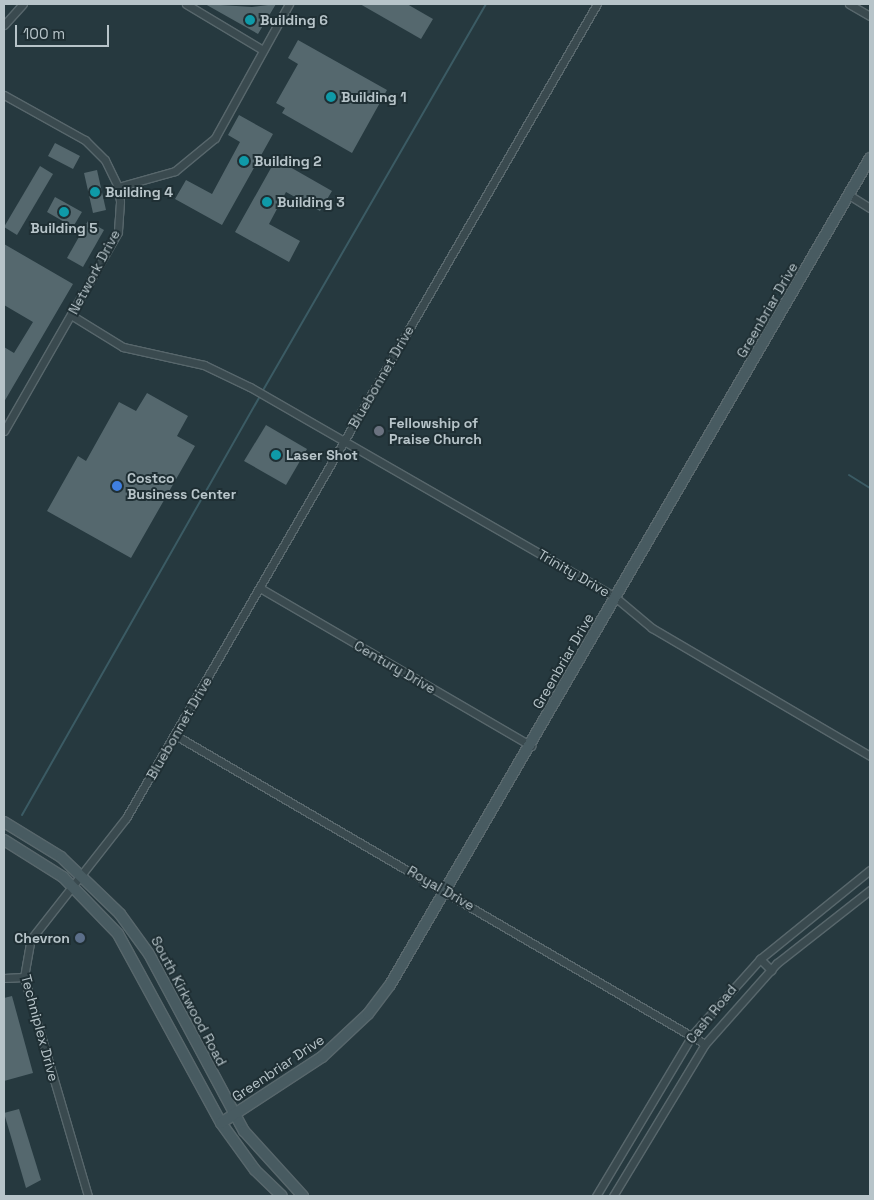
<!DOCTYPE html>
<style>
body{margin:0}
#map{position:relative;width:874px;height:1200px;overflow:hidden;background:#26393f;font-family:"Space Grotesk",sans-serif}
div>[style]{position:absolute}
.stream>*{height:2px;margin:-1px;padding:0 1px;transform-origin:1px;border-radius:1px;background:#3b5b64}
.building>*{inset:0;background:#55686e}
.roads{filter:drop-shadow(1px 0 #58676c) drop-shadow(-1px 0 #58676c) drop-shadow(0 1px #58676c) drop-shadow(0 -1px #58676c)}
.street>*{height:7px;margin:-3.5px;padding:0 3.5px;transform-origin:3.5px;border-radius:3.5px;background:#3a4a4f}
.secondary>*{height:10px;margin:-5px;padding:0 5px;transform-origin:5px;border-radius:5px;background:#485b61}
.dots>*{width:14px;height:14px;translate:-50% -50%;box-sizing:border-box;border:2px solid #1f2f34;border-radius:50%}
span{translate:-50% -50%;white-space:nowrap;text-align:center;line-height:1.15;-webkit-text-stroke:4px #1f2f34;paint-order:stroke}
.poi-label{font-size:14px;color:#b7c4c9;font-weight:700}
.left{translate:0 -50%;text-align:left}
.right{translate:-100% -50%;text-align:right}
.street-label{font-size:14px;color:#b7c4c9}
.frame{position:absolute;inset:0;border:5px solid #b7c4c9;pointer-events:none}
.scale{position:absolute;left:15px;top:25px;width:94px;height:22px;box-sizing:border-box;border:2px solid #b7c4c9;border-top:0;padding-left:6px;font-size:15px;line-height:18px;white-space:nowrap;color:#b7c4c9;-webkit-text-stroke:4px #1f2f34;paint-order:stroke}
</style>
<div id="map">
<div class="stream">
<i style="left:262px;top:392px;width:448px;rotate:-60deg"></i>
<i style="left:849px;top:475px;width:25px;rotate:32deg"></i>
<i style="left:22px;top:815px;width:482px;rotate:-60.4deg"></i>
</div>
<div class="building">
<i style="clip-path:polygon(205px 4px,252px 7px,276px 4px,258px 34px)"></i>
<i style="clip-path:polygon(360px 4px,407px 4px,433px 19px,421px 39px)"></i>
<i style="clip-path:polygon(298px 40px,387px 90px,352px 153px,282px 113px,285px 108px,276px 103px,298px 64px,288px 58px)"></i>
<i style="clip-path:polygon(239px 115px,273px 134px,222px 225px,175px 199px,186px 180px,212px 194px,240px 142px,228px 135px)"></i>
<i style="clip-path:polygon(55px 143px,80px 156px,73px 169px,48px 156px)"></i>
<i style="clip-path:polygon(276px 159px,332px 191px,320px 211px,286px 192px,269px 224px,300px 241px,289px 262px,235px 232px)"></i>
<i style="clip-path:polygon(40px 166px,53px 174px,17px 235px,4px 227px)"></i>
<i style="clip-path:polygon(97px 170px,106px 210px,93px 213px,84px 173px)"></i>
<i style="clip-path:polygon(55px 197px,82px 212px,73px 227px,47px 212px)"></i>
<i style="clip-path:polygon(88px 221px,104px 230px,83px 267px,67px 258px)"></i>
<i style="clip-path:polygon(4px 244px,73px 284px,4px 402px,4px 347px,14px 353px,33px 322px,4px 305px)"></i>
<i style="clip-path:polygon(147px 393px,188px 416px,177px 436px,195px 446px,131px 558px,47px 511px,78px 456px,86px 461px,119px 402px,136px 411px)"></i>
<i style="clip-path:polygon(266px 425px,307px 449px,286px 485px,244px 461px)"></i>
<i style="clip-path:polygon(12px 996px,33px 1073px,4px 1081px,4px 998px)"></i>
<i style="clip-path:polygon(19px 1109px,41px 1180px,26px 1188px,4px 1113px)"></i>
</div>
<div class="roads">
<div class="street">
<i style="left:186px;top:4px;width:90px;rotate:30.9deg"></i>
<i style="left:849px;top:4px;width:24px;rotate:30deg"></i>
<i style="left:4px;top:25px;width:28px;rotate:-48deg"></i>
<i style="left:4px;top:95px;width:93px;rotate:29.1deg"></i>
<i style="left:85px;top:140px;width:28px;rotate:45deg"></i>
<i style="left:105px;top:160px;width:30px;rotate:64deg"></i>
<i style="left:118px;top:187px;width:15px;rotate:82deg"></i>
<i style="left:120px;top:202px;width:30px;rotate:94deg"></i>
<i style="left:118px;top:232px;width:229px;rotate:119.8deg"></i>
<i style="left:118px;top:187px;width:59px;rotate:-15.7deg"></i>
<i style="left:175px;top:171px;width:52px;rotate:-39.5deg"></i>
<i style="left:215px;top:138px;width:153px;rotate:-61.1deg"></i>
<i style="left:849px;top:195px;width:25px;rotate:32deg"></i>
<i style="left:71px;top:315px;width:61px;rotate:31.6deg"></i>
<i style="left:123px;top:347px;width:83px;rotate:12.5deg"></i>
<i style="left:204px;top:365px;width:51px;rotate:25.6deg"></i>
<i style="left:250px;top:387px;width:421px;rotate:29.9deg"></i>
<i style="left:615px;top:597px;width:48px;rotate:40deg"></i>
<i style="left:652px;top:628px;width:253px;rotate:30.4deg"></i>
<i style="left:260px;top:588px;width:314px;rotate:30.2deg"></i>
<i style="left:175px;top:735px;width:613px;rotate:30.24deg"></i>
<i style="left:760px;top:959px;width:16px;rotate:45deg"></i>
<i style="left:4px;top:978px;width:20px;rotate:-3deg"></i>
<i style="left:88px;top:1196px;width:228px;rotate:-106.3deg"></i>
<i style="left:24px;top:977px;width:39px;rotate:-80deg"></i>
<i style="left:31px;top:939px;width:154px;rotate:-51.9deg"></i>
<i style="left:126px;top:818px;width:940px;rotate:-59.95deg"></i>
<i style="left:596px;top:1196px;width:189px;rotate:-59.1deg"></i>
<i style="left:693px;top:1034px;width:101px;rotate:-48.2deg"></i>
<i style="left:760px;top:959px;width:141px;rotate:-39deg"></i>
<i style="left:613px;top:1196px;width:178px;rotate:-58.8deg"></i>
<i style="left:705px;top:1044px;width:108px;rotate:-48.4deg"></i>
<i style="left:777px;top:963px;width:118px;rotate:-38.1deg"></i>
</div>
<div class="secondary">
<i style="left:4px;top:822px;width:67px;rotate:31.6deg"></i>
<i style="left:61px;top:857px;width:82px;rotate:44deg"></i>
<i style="left:120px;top:914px;width:49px;rotate:54.1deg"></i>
<i style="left:149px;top:954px;width:201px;rotate:61.8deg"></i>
<i style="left:244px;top:1131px;width:88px;rotate:47.8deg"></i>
<i style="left:4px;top:840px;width:70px;rotate:32.1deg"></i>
<i style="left:63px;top:877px;width:79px;rotate:46deg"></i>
<i style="left:118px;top:934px;width:215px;rotate:61.4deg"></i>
<i style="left:221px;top:1123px;width:58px;rotate:54.1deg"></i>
<i style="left:255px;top:1170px;width:37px;rotate:44deg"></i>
<i style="left:221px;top:1123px;width:121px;rotate:-33.2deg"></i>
<i style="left:322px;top:1057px;width:63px;rotate:-43.1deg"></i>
<i style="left:368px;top:1014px;width:36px;rotate:-53deg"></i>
<i style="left:390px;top:985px;width:956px;rotate:-59.87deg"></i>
</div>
</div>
<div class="dots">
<i style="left:250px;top:20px;background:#0f9aa8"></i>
<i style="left:331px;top:97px;background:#0f9aa8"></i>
<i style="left:244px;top:161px;background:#0f9aa8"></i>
<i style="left:95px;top:192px;background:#0f9aa8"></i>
<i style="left:267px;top:202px;background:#0f9aa8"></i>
<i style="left:64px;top:212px;background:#0f9aa8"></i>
<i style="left:379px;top:431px;background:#6b7280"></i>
<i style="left:276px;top:455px;background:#0f9aa8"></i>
<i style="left:117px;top:486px;background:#3f7fe0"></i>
<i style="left:80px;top:938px;background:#5c6f8a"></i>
</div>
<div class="poi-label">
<span class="left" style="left:260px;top:20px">Building 6</span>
<span class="left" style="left:341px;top:97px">Building 1</span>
<span class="left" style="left:254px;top:161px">Building 2</span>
<span class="left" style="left:105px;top:192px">Building 4</span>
<span class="left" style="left:277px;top:202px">Building 3</span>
<span style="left:64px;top:228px">Building 5</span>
<span class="left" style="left:389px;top:431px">Fellowship of<br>Praise Church</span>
<span class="left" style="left:286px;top:455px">Laser Shot</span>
<span class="left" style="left:127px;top:486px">Costco<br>Business Center</span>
<span class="right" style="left:70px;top:938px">Chevron</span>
</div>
<div class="street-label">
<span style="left:94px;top:272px;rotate:-62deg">Network Drive</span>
<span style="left:767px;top:310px;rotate:-60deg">Greenbriar Drive</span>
<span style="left:381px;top:377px;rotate:-60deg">Bluebonnet Drive</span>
<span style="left:574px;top:573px;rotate:30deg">Trinity Drive</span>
<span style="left:563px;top:661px;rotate:-60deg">Greenbriar Drive</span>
<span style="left:395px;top:667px;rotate:30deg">Century Drive</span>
<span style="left:179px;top:728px;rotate:-60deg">Bluebonnet Drive</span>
<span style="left:441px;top:888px;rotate:30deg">Royal Drive</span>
<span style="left:189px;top:1001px;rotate:62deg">South Kirkwood Road</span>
<span style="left:711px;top:1014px;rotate:-51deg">Cash Road</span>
<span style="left:40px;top:1028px;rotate:75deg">Techniplex Drive</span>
<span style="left:278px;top:1068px;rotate:-34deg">Greenbriar Drive</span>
</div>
<div class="frame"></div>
<div class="scale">100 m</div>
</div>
